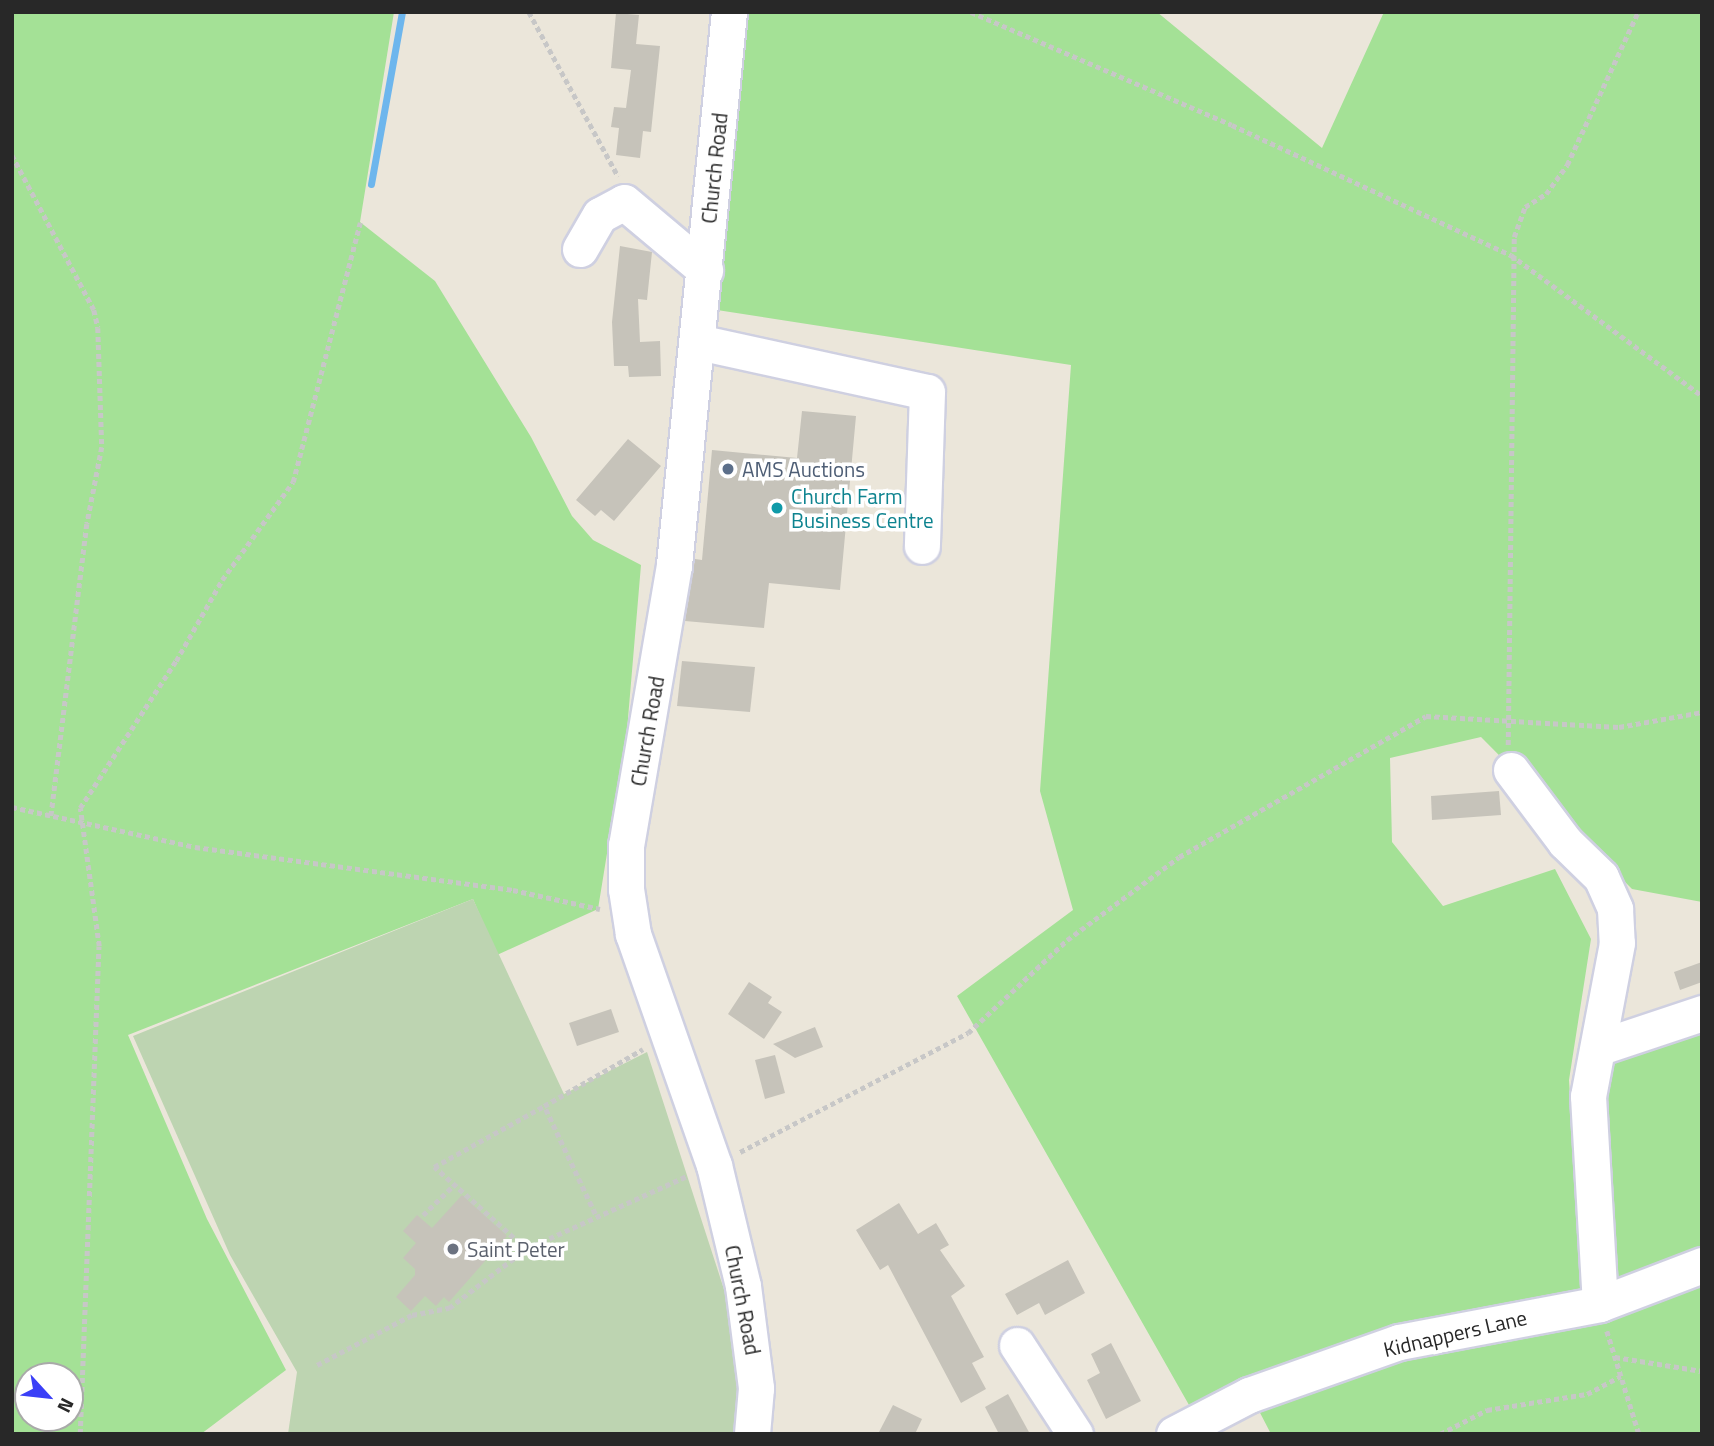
<!DOCTYPE html>
<style>
body{margin:0}
#map{position:relative;width:1714px;height:1446px;overflow:hidden;background:#ebe6da;font-family:"Titillium Web",sans-serif}
div>[style]{position:absolute}
.green>*{inset:0;background:#a4e196}
.cemetery>*{inset:0;background:#bdd4b1}
.stream>*{height:7px;margin:-3.5px;padding:0 3.5px;transform-origin:3.5px;border-radius:3.5px;background:#6db6ed}
.building>*{inset:0;background:#c6c3ba}
.path>*{height:4.5px;margin-top:-2.25px;transform-origin:0;background:repeating-linear-gradient(90deg,#c7c7c7 0 5px,transparent 0 8.5px)}
.roads{filter:drop-shadow(2px 0 #cfd0e1) drop-shadow(-2px 0 #cfd0e1) drop-shadow(0 2px #cfd0e1) drop-shadow(0 -2px #cfd0e1)}
.minor>*{height:35px;margin:-17.5px;padding:0 17.5px;transform-origin:17.5px;border-radius:17.5px;background:#fff}
.dots>*{width:19px;height:19px;translate:-50% -50%;box-sizing:border-box;border:4px solid #fff;border-radius:50%}
span{translate:-50% -50%;white-space:nowrap;text-align:center;line-height:1.15;-webkit-text-stroke:7px #fff;paint-order:stroke}
.street-label{font-size:21px;color:#282828}
.service-label{font-size:21px;color:#4e5e75}
.left{translate:0 -50%;text-align:left}
.culture-label{font-size:21px;color:#0d838f}
.worship-label{font-size:21px;color:#5b616d}
.frame{position:absolute;inset:0;border:14px solid #282828;pointer-events:none}
.north{position:absolute;left:14px;top:1362px;width:70px;height:70px;box-sizing:border-box;background:#fff;border:2px solid #a9a9a9;border-radius:50%;rotate:117deg;font-size:19px;font-weight:700;line-height:28px;text-align:center;color:#282828}
.north::after{content:'';display:block;margin:auto;width:24px;height:32px;background:#3a3ff7;clip-path:polygon(50% 0,100% 100%,50% 72%,0 100%)}
</style>
<div id="map">
<div class="green">
<i style="clip-path:polygon(evenodd,12px 12px,394px 12px,360px 222px,435px 281px,531px 437px,572px 516px,593px 540px,641px 565px,627px 730px,598px 909px,497px 955px,473px 899px,128px 1035px,207px 1219px,286px 1370px,201px 1434px,12px 1434px,12px 12px,70px 1376px,70px 1418px,28px 1418px,28px 1376px,70px 1376px)"></i>
<i style="clip-path:polygon(736px 12px,1157px 12px,1322px 148px,1384px 12px,1702px 12px,1702px 902px,1632px 889px,1481px 737px,1390px 758px,1392px 842px,1443px 906px,1555px 869px,1591px 939px,1569px 1080px,1578px 1228px,1601px 1226px,1595px 1110px,1617px 1048px,1640px 1054px,1702px 1028px,1702px 1434px,1271px 1434px,1256px 1405px,1262px 1384px,1189px 1405px,957px 996px,1073px 910px,1040px 791px,1071px 365px,717px 310px)"></i>
</div>
<div class="cemetery">
<i style="clip-path:polygon(473px 899px,564px 1094px,647px 1052px,756px 1388px,752px 1434px,288px 1434px,297px 1372px,230px 1255px,133px 1036px)"></i>
</div>
<div class="stream">
<i style="left:371px;top:184px;width:175px;rotate:-79.8deg"></i>
</div>
<div class="building">
<i style="clip-path:polygon(616px 13px,639px 15px,636px 44px,660px 46px,651px 132px,643px 131px,640px 158px,616px 155px,619px 128px,611px 127px,614px 107px,626px 108px,631px 70px,611px 68px)"></i>
<i style="clip-path:polygon(620px 246px,652px 252px,647px 300px,638px 299px,640px 342px,660px 341px,661px 376px,629px 377px,628px 366px,614px 366px,612px 322px)"></i>
<i style="clip-path:polygon(802px 411px,856px 416px,840px 590px,769px 583px,764px 628px,685px 621px,695px 559px,702px 560px,712px 450px,797px 458px)"></i>
<i style="clip-path:polygon(628px 439px,661px 466px,614px 521px,601px 510px,595px 516px,576px 500px)"></i>
<i style="clip-path:polygon(682px 661px,755px 667px,750px 712px,677px 706px)"></i>
<i style="clip-path:polygon(1499px 791px,1501px 815px,1432px 820px,1431px 796px)"></i>
<i style="clip-path:polygon(1702px 962px,1702px 982px,1680px 990px,1674px 972px)"></i>
<i style="clip-path:polygon(749px 982px,772px 997px,768px 1003px,782px 1012px,764px 1039px,728px 1014px)"></i>
<i style="clip-path:polygon(611px 1009px,619px 1032px,577px 1046px,569px 1023px)"></i>
<i style="clip-path:polygon(815px 1027px,823px 1047px,795px 1058px,773px 1044px)"></i>
<i style="clip-path:polygon(775px 1055px,785px 1093px,765px 1099px,755px 1060px)"></i>
<i style="clip-path:polygon(462px 1195px,507px 1236px,449px 1302px,444px 1297px,436px 1306px,425px 1296px,411px 1311px,396px 1297px,415px 1275px,415px 1269px,403px 1258px,416px 1243px,403px 1231px,417px 1215px,432px 1228px)"></i>
<i style="clip-path:polygon(899px 1203px,918px 1234px,936px 1223px,949px 1245px,940px 1250px,965px 1286px,951px 1296px,984px 1357px,972px 1363px,986px 1389px,961px 1403px,888px 1265px,880px 1270px,856px 1230px)"></i>
<i style="clip-path:polygon(1068px 1260px,1085px 1293px,1045px 1315px,1039px 1303px,1017px 1315px,1005px 1294px)"></i>
<i style="clip-path:polygon(1111px 1343px,1141px 1401px,1106px 1419px,1087px 1380px,1100px 1373px,1091px 1354px)"></i>
<i style="clip-path:polygon(1008px 1394px,1030px 1434px,999px 1434px,985px 1407px)"></i>
<i style="clip-path:polygon(893px 1405px,922px 1419px,915px 1434px,878px 1434px)"></i>
</div>
<div class="path">
<i style="left:529px;top:12px;width:187px;rotate:61.5deg"></i>
<i style="left:971px;top:12px;width:284px;rotate:23.4deg"></i>
<i style="left:1232px;top:125px;width:308px;rotate:25deg"></i>
<i style="left:1511px;top:255px;width:237px;rotate:36.4deg"></i>
<i style="left:12px;top:155px;width:175px;rotate:62.1deg"></i>
<i style="left:94px;top:310px;width:18px;rotate:77deg"></i>
<i style="left:98px;top:328px;width:119px;rotate:88.1deg"></i>
<i style="left:102px;top:447px;width:78px;rotate:101deg"></i>
<i style="left:87px;top:524px;width:294px;rotate:97deg"></i>
<i style="left:1508px;top:745px;width:508px;rotate:-89.32deg"></i>
<i style="left:1514px;top:237px;width:32px;rotate:-70deg"></i>
<i style="left:1525px;top:207px;width:25px;rotate:-32deg"></i>
<i style="left:1546px;top:194px;width:36px;rotate:-54deg"></i>
<i style="left:1567px;top:165px;width:169px;rotate:-65.1deg"></i>
<i style="left:12px;top:807px;width:187px;rotate:12.3deg"></i>
<i style="left:195px;top:847px;width:321px;rotate:7.7deg"></i>
<i style="left:513px;top:890px;width:89px;rotate:12.3deg"></i>
<i style="left:740px;top:1152px;width:257px;rotate:-27.6deg"></i>
<i style="left:968px;top:1033px;width:136px;rotate:-43.2deg"></i>
<i style="left:1067px;top:940px;width:139px;rotate:-36.5deg"></i>
<i style="left:1179px;top:857px;width:284px;rotate:-29.7deg"></i>
<i style="left:1426px;top:716px;width:193px;rotate:3.3deg"></i>
<i style="left:1619px;top:727px;width:84px;rotate:-10.2deg"></i>
<i style="left:595px;top:1214px;width:119px;rotate:-115.3deg"></i>
<i style="left:544px;top:1106px;width:114px;rotate:-29.9deg"></i>
<i style="left:423px;top:1215px;width:43px;rotate:-44.1deg"></i>
<i style="left:526px;top:1249px;width:123px;rotate:-138.3deg"></i>
<i style="left:434px;top:1167px;width:126px;rotate:-29deg"></i>
<i style="left:1607px;top:1331px;width:108px;rotate:72.7deg"></i>
<i style="left:1615px;top:1357px;width:88px;rotate:9.1deg"></i>
<i style="left:317px;top:1365px;width:107px;rotate:-27.8deg"></i>
<i style="left:412px;top:1315px;width:38px;rotate:-11deg"></i>
<i style="left:449px;top:1308px;width:97px;rotate:-37.5deg"></i>
<i style="left:526px;top:1249px;width:177px;rotate:-24.4deg"></i>
<i style="left:80px;top:1434px;width:488px;rotate:-87.8deg"></i>
<i style="left:99px;top:946px;width:139px;rotate:-97.8deg"></i>
<i style="left:80px;top:808px;width:176px;rotate:-56.9deg"></i>
<i style="left:176px;top:661px;width:93px;rotate:-60.4deg"></i>
<i style="left:222px;top:580px;width:121px;rotate:-54.1deg"></i>
<i style="left:293px;top:482px;width:268px;rotate:-75.5deg"></i>
<i style="left:1440px;top:1434px;width:53px;rotate:-27.1deg"></i>
<i style="left:1487px;top:1410px;width:101px;rotate:-9.1deg"></i>
<i style="left:1587px;top:1394px;width:38px;rotate:-28deg"></i>
</div>
<div class="roads">
<div class="minor">
<i style="left:729px;top:12px;width:556px;rotate:95.68deg"></i>
<i style="left:674px;top:565px;width:284px;rotate:99.7deg"></i>
<i style="left:626px;top:845px;width:44px;rotate:90deg"></i>
<i style="left:626px;top:889px;width:46px;rotate:81.2deg"></i>
<i style="left:633px;top:934px;width:245px;rotate:70.7deg"></i>
<i style="left:714px;top:1165px;width:124px;rotate:76.5deg"></i>
<i style="left:743px;top:1286px;width:103px;rotate:82.7deg"></i>
<i style="left:756px;top:1388px;width:46px;rotate:95deg"></i>
<i style="left:580px;top:249px;width:39px;rotate:-60deg"></i>
<i style="left:600px;top:215px;width:27px;rotate:-28deg"></i>
<i style="left:624px;top:202px;width:106px;rotate:40deg"></i>
<i style="left:698px;top:342px;width:234px;rotate:12.3deg"></i>
<i style="left:927px;top:392px;width:154px;rotate:91.9deg"></i>
<i style="left:1511px;top:770px;width:90px;rotate:53.1deg"></i>
<i style="left:1565px;top:842px;width:50px;rotate:44.2deg"></i>
<i style="left:1601px;top:877px;width:35px;rotate:66deg"></i>
<i style="left:1615px;top:909px;width:34px;rotate:87deg"></i>
<i style="left:1617px;top:943px;width:156px;rotate:100.7deg"></i>
<i style="left:1588px;top:1096px;width:208px;rotate:86.7deg"></i>
<i style="left:1600px;top:1047px;width:108px;rotate:-18.4deg"></i>
<i style="left:1017px;top:1345px;width:106px;rotate:56.9deg"></i>
<i style="left:1174px;top:1434px;width:85px;rotate:-27.5deg"></i>
<i style="left:1249px;top:1395px;width:159px;rotate:-19.5deg"></i>
<i style="left:1399px;top:1342px;width:205px;rotate:-10.7deg"></i>
<i style="left:1600px;top:1304px;width:109px;rotate:-20.9deg"></i>
</div>
</div>
<div class="dots">
<i style="left:728px;top:469px;background:#5c6f8a"></i>
<i style="left:777px;top:508px;background:#0f9aa8"></i>
<i style="left:453px;top:1249px;background:#6b7280"></i>
</div>
<div class="street-label">
<span style="left:714px;top:168px;rotate:-84deg">Church Road</span>
<span style="left:647px;top:731px;rotate:-80deg">Church Road</span>
<span style="left:743px;top:1300px;rotate:79deg">Church Road</span>
<span style="left:1455px;top:1333px;rotate:-13deg">Kidnappers Lane</span>
</div>
<div class="service-label">
<span class="left" style="left:742px;top:469px">AMS Auctions</span>
</div>
<div class="culture-label">
<span class="left" style="left:791px;top:508px">Church Farm<br>Business Centre</span>
</div>
<div class="worship-label">
<span class="left" style="left:467px;top:1249px">Saint Peter</span>
</div>
<div class="frame"></div>
<div class="north">N</div>
</div>
